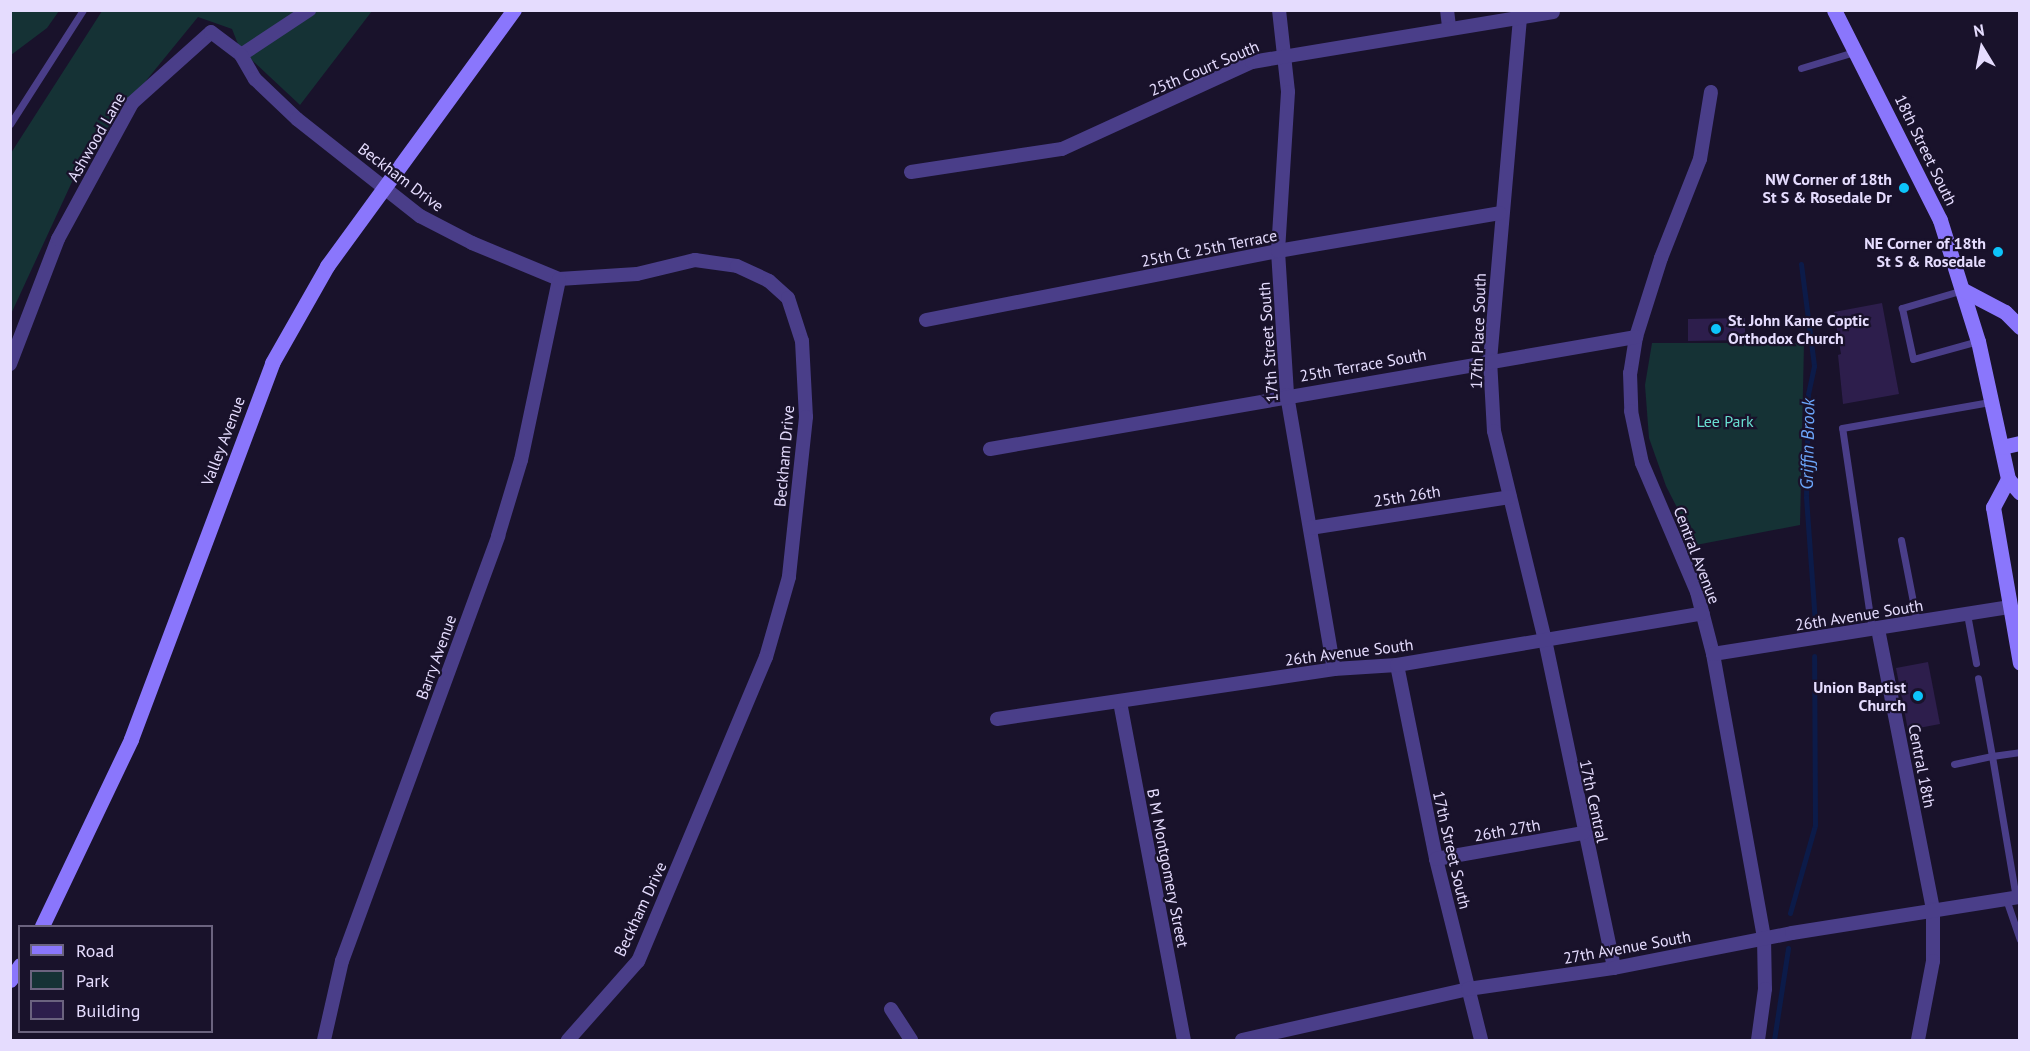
<!DOCTYPE html>
<style>
body{margin:0}
#map{position:relative;width:2030px;height:1051px;overflow:hidden;background:#19122b;font-family:"PT Sans",sans-serif}
div>[style]{position:absolute}
.green>*{inset:0;background:#153235}
.stream>*{height:5px;margin:-2.5px;padding:0 2.5px;transform-origin:2.5px;border-radius:2.5px;background:#0c1b49}
.building>*{inset:0;background:#2d1e4c}
.service>*{height:7px;margin:-3.5px;padding:0 3.5px;transform-origin:3.5px;border-radius:3.5px;background:#4a3e89}
.minor>*{height:14px;margin:-7px;padding:0 7px;transform-origin:7px;border-radius:7px;background:#4a3e89}
.secondary>*{height:15px;margin:-7.5px;padding:0 7.5px;transform-origin:7.5px;border-radius:7.5px;background:#8a76fc}
.dots>*{width:16px;height:16px;translate:-50% -50%;box-sizing:border-box;border:3px solid #19122b;border-radius:50%}
span{translate:-50% -50%;white-space:nowrap;text-align:center;line-height:1.15;-webkit-text-stroke:4.5px #19122b;paint-order:stroke}
.street-label{font-size:16px;color:#e5dcfe}
.poi-label{font-size:16px;color:#e5dcfe;font-weight:700}
.right{translate:-100% -50%;text-align:right}
.left{translate:0 -50%;text-align:left}
.park-label{font-size:16px;color:#68dfd0}
.water-label{font-size:18px;color:#6da7fc;font-style:italic}
.frame{position:absolute;inset:0;border:12px solid #e5dcfe;pointer-events:none}
.legend{position:absolute;left:18px;top:925px;width:195px;height:108px;box-sizing:border-box;background:#19122b;border:2px solid #6b637f;margin:0;padding:8px 10px;list-style:none;font-size:18px;color:#e5dcfe}
.legend li{display:flex;align-items:center;gap:12px;height:30px}
.legend b{width:30px;border:2px solid #6b637f}
.north{position:absolute;left:1952px;top:18px;width:60px;height:60px;-webkit-text-stroke:4px #19122b;paint-order:stroke;rotate:350deg;font-size:16px;font-weight:700;line-height:24px;text-align:center;color:#e5dcfe}
.north::after{content:'';display:block;margin:auto;width:21px;height:27px;background:#e5dcfe;clip-path:polygon(50% 0,100% 100%,50% 72%,0 100%)}
</style>
<div id="map">
<div class="green">
<i style="clip-path:polygon(11px 10px,59px 10px,59px 11px,47px 28px,11px 55px)"></i>
<i style="clip-path:polygon(102px 11px,372px 11px,300px 105px,240px 49px,232px 29px,198px 17px,83px 158px,11px 314px,11px 153px)"></i>
<i style="clip-path:polygon(1652px 343px,1804px 343px,1800px 525px,1696px 545px,1666px 486px,1649px 438px,1645px 385px)"></i>
</div>
<div class="stream">
<i style="left:1801px;top:264px;width:103px;rotate:82.7deg"></i>
<i style="left:1814px;top:366px;width:30px;rotate:102deg"></i>
<i style="left:1808px;top:395px;width:102px;rotate:91.1deg"></i>
<i style="left:1806px;top:497px;width:127px;rotate:85.9deg"></i>
<i style="left:1790px;top:913px;width:91px;rotate:-74.1deg"></i>
<i style="left:1815px;top:825px;width:169px;rotate:-90.3deg"></i>
<i style="left:1774px;top:1040px;width:93px;rotate:-81.3deg"></i>
</div>
<div class="building">
<i style="clip-path:polygon(1882px 303px,1899px 394px,1843px 404px,1838px 355px,1841px 354px,1834px 312px)"></i>
<i style="clip-path:polygon(1745px 318px,1745px 340px,1688px 341px,1688px 319px)"></i>
<i style="clip-path:polygon(1928px 662px,1940px 724px,1908px 730px,1896px 668px)"></i>
</div>
<div class="service">
<i style="left:1801px;top:68px;width:55px;rotate:-16.8deg"></i>
<i style="left:10px;top:124px;width:135px;rotate:-57.4deg"></i>
<i style="left:1963px;top:290px;width:64px;rotate:163.6deg"></i>
<i style="left:1902px;top:308px;width:52px;rotate:77.8deg"></i>
<i style="left:1913px;top:359px;width:67px;rotate:-15.5deg"></i>
<i style="left:1901px;top:540px;width:84px;rotate:79deg"></i>
<i style="left:1967px;top:614px;width:50px;rotate:79.6deg"></i>
<i style="left:1872px;top:630px;width:204px;rotate:-98.4deg"></i>
<i style="left:1842px;top:428px;width:150px;rotate:-10deg"></i>
<i style="left:1954px;top:764px;width:39px;rotate:-12deg"></i>
<i style="left:1992px;top:756px;width:79px;rotate:-100.2deg"></i>
<i style="left:2016px;top:898px;width:144px;rotate:-99.6deg"></i>
<i style="left:1992px;top:756px;width:28px;rotate:-8deg"></i>
<i style="left:2006px;top:899px;width:43px;rotate:71.1deg"></i>
</div>
<div class="minor">
<i style="left:1279px;top:10px;width:82px;rotate:83.7deg"></i>
<i style="left:1288px;top:92px;width:159px;rotate:93.6deg"></i>
<i style="left:1278px;top:251px;width:144px;rotate:86.4deg"></i>
<i style="left:1287px;top:395px;width:278px;rotate:80.3deg"></i>
<i style="left:1447px;top:10px;width:17px;rotate:83deg"></i>
<i style="left:1520px;top:18px;width:343px;rotate:95deg"></i>
<i style="left:1490px;top:360px;width:71px;rotate:86.8deg"></i>
<i style="left:1494px;top:431px;width:215px;rotate:76.3deg"></i>
<i style="left:1545px;top:640px;width:335px;rotate:78.1deg"></i>
<i style="left:241px;top:55px;width:82px;rotate:-33.5deg"></i>
<i style="left:1711px;top:92px;width:68px;rotate:99.3deg"></i>
<i style="left:1700px;top:159px;width:106px;rotate:111.5deg"></i>
<i style="left:1661px;top:258px;width:83px;rotate:107.6deg"></i>
<i style="left:1636px;top:337px;width:36px;rotate:99deg"></i>
<i style="left:1630px;top:373px;width:38px;rotate:88deg"></i>
<i style="left:1631px;top:411px;width:53px;rotate:78.1deg"></i>
<i style="left:1642px;top:463px;width:140px;rotate:66.9deg"></i>
<i style="left:1697px;top:592px;width:64px;rotate:75.5deg"></i>
<i style="left:1713px;top:654px;width:289px;rotate:79.8deg"></i>
<i style="left:1764px;top:938px;width:51px;rotate:88.9deg"></i>
<i style="left:1765px;top:989px;width:51px;rotate:97.8deg"></i>
<i style="left:911px;top:172px;width:153px;rotate:-8.7deg"></i>
<i style="left:1062px;top:149px;width:209px;rotate:-24.6deg"></i>
<i style="left:1252px;top:62px;width:305px;rotate:-9.4deg"></i>
<i style="left:926px;top:320px;width:359px;rotate:-11.1deg"></i>
<i style="left:1278px;top:251px;width:225px;rotate:-9.7deg"></i>
<i style="left:10px;top:364px;width:134px;rotate:-69deg"></i>
<i style="left:58px;top:239px;width:155px;rotate:-61.4deg"></i>
<i style="left:132px;top:103px;width:106px;rotate:-41.9deg"></i>
<i style="left:211px;top:32px;width:38px;rotate:37deg"></i>
<i style="left:241px;top:55px;width:28px;rotate:60deg"></i>
<i style="left:255px;top:79px;width:58px;rotate:43.6deg"></i>
<i style="left:297px;top:119px;width:157px;rotate:38.3deg"></i>
<i style="left:420px;top:216px;width:59px;rotate:27.4deg"></i>
<i style="left:472px;top:243px;width:94px;rotate:22.5deg"></i>
<i style="left:559px;top:279px;width:78px;rotate:-3.7deg"></i>
<i style="left:637px;top:274px;width:60px;rotate:-13.6deg"></i>
<i style="left:695px;top:260px;width:42px;rotate:8.1deg"></i>
<i style="left:737px;top:266px;width:35px;rotate:25deg"></i>
<i style="left:769px;top:281px;width:25px;rotate:42deg"></i>
<i style="left:788px;top:298px;width:45px;rotate:72deg"></i>
<i style="left:802px;top:341px;width:76px;rotate:87deg"></i>
<i style="left:806px;top:417px;width:161px;rotate:96.1deg"></i>
<i style="left:789px;top:577px;width:83px;rotate:106deg"></i>
<i style="left:766px;top:657px;width:330px;rotate:112.8deg"></i>
<i style="left:638px;top:961px;width:106px;rotate:131.5deg"></i>
<i style="left:990px;top:449px;width:656px;rotate:-9.84deg"></i>
<i style="left:1310px;top:528px;width:202px;rotate:-8.8deg"></i>
<i style="left:1878px;top:629px;width:285px;rotate:78.9deg"></i>
<i style="left:1933px;top:909px;width:52px;rotate:90deg"></i>
<i style="left:1933px;top:961px;width:80px;rotate:100.8deg"></i>
<i style="left:1713px;top:654px;width:301px;rotate:-9deg"></i>
<i style="left:1397px;top:665px;width:198px;rotate:78.6deg"></i>
<i style="left:1436px;top:859px;width:187px;rotate:76deg"></i>
<i style="left:1120px;top:702px;width:344px;rotate:79.3deg"></i>
<i style="left:997px;top:719px;width:341px;rotate:-8.4deg"></i>
<i style="left:1334px;top:669px;width:63px;rotate:-3.6deg"></i>
<i style="left:1397px;top:665px;width:310px;rotate:-9.6deg"></i>
<i style="left:1436px;top:859px;width:150px;rotate:-10deg"></i>
<i style="left:891px;top:1009px;width:37px;rotate:57deg"></i>
<i style="left:324px;top:1040px;width:81px;rotate:-77.2deg"></i>
<i style="left:342px;top:961px;width:453px;rotate:-69.8deg"></i>
<i style="left:498px;top:536px;width:79px;rotate:-73.2deg"></i>
<i style="left:521px;top:460px;width:185px;rotate:-78.1deg"></i>
<i style="left:1242px;top:1040px;width:232px;rotate:-12.7deg"></i>
<i style="left:1468px;top:989px;width:148px;rotate:-8.2deg"></i>
<i style="left:1614px;top:968px;width:181px;rotate:-11.1deg"></i>
<i style="left:1792px;top:933px;width:231px;rotate:-9deg"></i>
</div>
<div class="secondary">
<i style="left:1834px;top:10px;width:235px;rotate:63.2deg"></i>
<i style="left:1940px;top:220px;width:127px;rotate:72.6deg"></i>
<i style="left:1978px;top:341px;width:141px;rotate:77.7deg"></i>
<i style="left:2008px;top:479px;width:32px;rotate:118deg"></i>
<i style="left:1993px;top:507px;width:158px;rotate:80.2deg"></i>
<i style="left:1963px;top:290px;width:47px;rotate:27.6deg"></i>
<i style="left:2005px;top:312px;width:21px;rotate:45deg"></i>
<i style="left:2002px;top:447px;width:18px;rotate:-13deg"></i>
<i style="left:2008px;top:479px;width:18px;rotate:49deg"></i>
<i style="left:42px;top:926px;width:207px;rotate:-64.5deg"></i>
<i style="left:131px;top:739px;width:402px;rotate:-69.4deg"></i>
<i style="left:272px;top:363px;width:112px;rotate:-60.4deg"></i>
<i style="left:327px;top:266px;width:317px;rotate:-53.9deg"></i>
<i style="left:10px;top:980px;width:18px;rotate:-56deg"></i>
</div>
<div class="dots">
<i style="left:1904px;top:188px;background:#0dc4fa"></i>
<i style="left:1998px;top:252px;background:#0dc4fa"></i>
<i style="left:1716px;top:329px;background:#0dc4fa"></i>
<i style="left:1918px;top:696px;background:#0dc4fa"></i>
</div>
<div class="street-label">
<span style="left:1204px;top:68px;rotate:-23deg">25th Court South</span>
<span style="left:96px;top:137px;rotate:-60deg">Ashwood Lane</span>
<span style="left:1926px;top:150px;rotate:64deg">18th Street South</span>
<span style="left:401px;top:177px;rotate:37deg">Beckham Drive</span>
<span style="left:1209px;top:248px;rotate:-11deg">25th Ct 25th Terrace</span>
<span style="left:1478px;top:331px;rotate:-88deg">17th Place South</span>
<span style="left:1268px;top:342px;rotate:-94deg">17th Street South</span>
<span style="left:1363px;top:365px;rotate:-10deg">25th Terrace South</span>
<span style="left:223px;top:441px;rotate:-69deg">Valley Avenue</span>
<span style="left:784px;top:456px;rotate:-85deg">Beckham Drive</span>
<span style="left:1407px;top:496px;rotate:-9deg">25th 26th</span>
<span style="left:1697px;top:555px;rotate:69deg">Central Avenue</span>
<span style="left:1859px;top:615px;rotate:-9deg">26th Avenue South</span>
<span style="left:1349px;top:652px;rotate:-7deg">26th Avenue South</span>
<span style="left:436px;top:657px;rotate:-70deg">Barry Avenue</span>
<span style="left:1922px;top:766px;rotate:79deg">Central 18th</span>
<span style="left:1594px;top:801px;rotate:78deg">17th Central</span>
<span style="left:1507px;top:830px;rotate:-10deg">26th 27th</span>
<span style="left:1452px;top:850px;rotate:77deg">17th Street South</span>
<span style="left:1168px;top:868px;rotate:79deg">B M Montgomery Street</span>
<span style="left:640px;top:909px;rotate:-65deg">Beckham Drive</span>
<span style="left:1627px;top:947px;rotate:-10deg">27th Avenue South</span>
</div>
<div class="poi-label">
<span class="right" style="left:1892px;top:188px">NW Corner of 18th<br>St S &amp; Rosedale Dr</span>
<span class="right" style="left:1986px;top:252px">NE Corner of 18th<br>St S &amp; Rosedale</span>
<span class="left" style="left:1728px;top:329px">St. John Kame Coptic<br>Orthodox Church</span>
<span class="right" style="left:1906px;top:696px">Union Baptist<br>Church</span>
</div>
<div class="park-label">
<span style="left:1725px;top:421px">Lee Park</span>
</div>
<div class="water-label">
<span style="left:1808px;top:444px;rotate:-89deg">Griffin Brook</span>
</div>
<div class="frame"></div>
<ul class="legend">
<li><b style="height:8px;background:#8a76fc"></b>Road</li>
<li><b style="height:16px;background:#153235"></b>Park</li>
<li><b style="height:16px;background:#2d1e4c"></b>Building</li>
</ul>
<div class="north">N</div>
</div>
